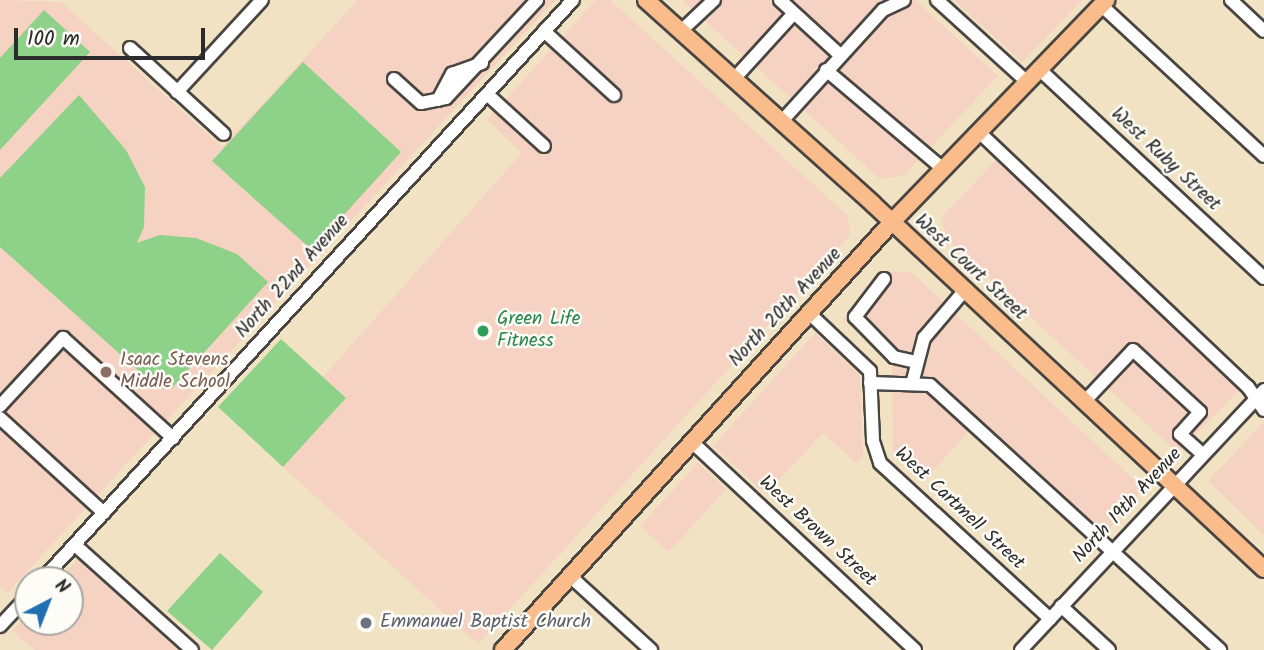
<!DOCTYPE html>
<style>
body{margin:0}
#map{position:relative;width:1264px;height:650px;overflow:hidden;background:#f1e2c4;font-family:Kalam,sans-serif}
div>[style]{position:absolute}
.built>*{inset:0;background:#f5d2c2}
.green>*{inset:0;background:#8ed189}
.roads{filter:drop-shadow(2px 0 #494642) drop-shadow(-2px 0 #494642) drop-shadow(0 2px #494642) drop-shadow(0 -2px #494642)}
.minor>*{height:12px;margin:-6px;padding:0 6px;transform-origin:6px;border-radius:6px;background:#fff}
.major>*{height:16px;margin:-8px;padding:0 8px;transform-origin:8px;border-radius:8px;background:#fabc8b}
.dots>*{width:19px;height:19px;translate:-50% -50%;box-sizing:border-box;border:4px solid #fdfcf7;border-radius:50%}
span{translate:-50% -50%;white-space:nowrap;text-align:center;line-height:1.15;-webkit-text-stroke:5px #fdfcf7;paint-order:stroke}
.street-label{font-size:19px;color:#2b2b2b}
.leisure-label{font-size:19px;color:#27864d}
.left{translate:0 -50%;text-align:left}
.education-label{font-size:19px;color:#785e54}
.worship-label{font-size:19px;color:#5b616d}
.north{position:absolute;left:14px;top:566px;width:70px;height:70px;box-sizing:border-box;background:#fdfcf7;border:2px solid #a9a8a5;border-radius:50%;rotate:42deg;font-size:19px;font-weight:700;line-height:28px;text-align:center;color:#2b2b2b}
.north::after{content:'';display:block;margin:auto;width:24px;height:32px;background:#1f6fb2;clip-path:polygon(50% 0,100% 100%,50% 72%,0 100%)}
.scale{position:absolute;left:14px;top:28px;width:191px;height:32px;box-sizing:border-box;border:4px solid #2b2b2b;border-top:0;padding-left:9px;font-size:21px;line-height:24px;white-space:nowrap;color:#2b2b2b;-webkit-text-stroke:5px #fdfcf7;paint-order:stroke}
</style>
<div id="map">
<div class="built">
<i style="clip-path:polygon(0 0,61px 2px,222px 147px,358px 0,555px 0,7px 593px,0 587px)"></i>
<i style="clip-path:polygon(596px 0,610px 0,848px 216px,850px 235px,478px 644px,283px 467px,346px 398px,323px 377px,522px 153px,487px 120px)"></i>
<i style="clip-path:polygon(682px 0,915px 0,998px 76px,904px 175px,880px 179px)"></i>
<i style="clip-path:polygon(954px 0,1082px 0,1022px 62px)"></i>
<i style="clip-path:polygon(999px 157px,1242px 387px,1178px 453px,946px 239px,942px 217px)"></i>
<i style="clip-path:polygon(888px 272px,911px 272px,1144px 489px,1102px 537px,977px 422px,924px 481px,893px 454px,892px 366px,843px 319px)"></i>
<i style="clip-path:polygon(815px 333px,860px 375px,863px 456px,856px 463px,823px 433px,766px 494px,713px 446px)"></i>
<i style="clip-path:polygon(1264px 422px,1264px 535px,1208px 481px)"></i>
<i style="clip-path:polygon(698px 463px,726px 489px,669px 552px,640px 526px)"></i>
<i style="clip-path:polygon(78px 559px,178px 650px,34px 650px,12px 631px,28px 613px,28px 622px,70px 622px,70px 580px,58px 580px)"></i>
</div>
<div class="green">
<i style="clip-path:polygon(44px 10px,90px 52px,0 150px,0 58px)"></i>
<i style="clip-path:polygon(303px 62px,401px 152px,312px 250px,212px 161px)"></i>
<i style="clip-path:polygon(79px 95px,126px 150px,145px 187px,144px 227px,137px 243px,160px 235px,196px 238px,237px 254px,268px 282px,172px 388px,159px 389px,0 247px,0 178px)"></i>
<i style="clip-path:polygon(281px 339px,346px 398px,283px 467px,218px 407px)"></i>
<i style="clip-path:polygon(220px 553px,263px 592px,212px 650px,167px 611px)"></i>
</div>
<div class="roads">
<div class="minor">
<i style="left:780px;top:0;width:81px;rotate:42.5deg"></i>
<i style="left:937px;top:0;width:122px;rotate:42.3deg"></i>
<i style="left:1231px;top:0;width:45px;rotate:43.2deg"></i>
<i style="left:1101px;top:5px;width:222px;rotate:42.8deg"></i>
<i style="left:544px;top:31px;width:95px;rotate:42.4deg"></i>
<i style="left:681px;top:31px;width:45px;rotate:-43.2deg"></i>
<i style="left:130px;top:48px;width:127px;rotate:42.5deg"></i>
<i style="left:1039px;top:69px;width:307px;rotate:42.9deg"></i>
<i style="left:826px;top:70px;width:153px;rotate:40.2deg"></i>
<i style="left:394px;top:79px;width:36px;rotate:42deg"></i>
<i style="left:421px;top:103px;width:25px;rotate:-11deg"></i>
<i style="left:446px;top:98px;width:134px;rotate:-47.1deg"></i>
<i style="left:734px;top:79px;width:89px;rotate:-47.7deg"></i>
<i style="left:177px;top:92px;width:125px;rotate:-47.3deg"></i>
<i style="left:487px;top:94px;width:77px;rotate:42.4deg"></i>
<i style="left:438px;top:100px;width:30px;rotate:-62deg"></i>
<i style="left:452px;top:74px;width:32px;rotate:-20deg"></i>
<i style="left:782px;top:121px;width:150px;rotate:-47.7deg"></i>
<i style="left:883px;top:10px;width:23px;rotate:-25deg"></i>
<i style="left:979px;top:132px;width:371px;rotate:43.5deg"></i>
<i style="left:1248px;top:387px;width:28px;rotate:55deg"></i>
<i style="left:884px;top:279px;width:48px;rotate:127.3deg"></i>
<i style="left:855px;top:317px;width:56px;rotate:45.7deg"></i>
<i style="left:894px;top:357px;width:22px;rotate:13deg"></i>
<i style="left:809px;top:313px;width:84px;rotate:43.6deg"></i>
<i style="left:870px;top:371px;width:70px;rotate:87.5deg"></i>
<i style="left:873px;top:441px;width:23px;rotate:72deg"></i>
<i style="left:880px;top:463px;width:231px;rotate:42.5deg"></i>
<i style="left:870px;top:383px;width:60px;rotate:1.9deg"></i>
<i style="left:930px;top:385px;width:393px;rotate:42.4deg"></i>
<i style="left:912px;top:384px;width:48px;rotate:-75.4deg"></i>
<i style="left:924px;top:338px;width:62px;rotate:-49.6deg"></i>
<i style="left:1084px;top:402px;width:71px;rotate:-46.7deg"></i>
<i style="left:1133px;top:350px;width:91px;rotate:42.8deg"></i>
<i style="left:1200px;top:412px;width:30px;rotate:132deg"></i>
<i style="left:1180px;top:434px;width:30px;rotate:42deg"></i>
<i style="left:0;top:406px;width:93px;rotate:-47.2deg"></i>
<i style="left:63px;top:338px;width:149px;rotate:42.3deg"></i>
<i style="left:0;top:418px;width:141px;rotate:42.4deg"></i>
<i style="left:692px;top:442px;width:305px;rotate:43deg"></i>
<i style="left:75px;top:545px;width:157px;rotate:41.9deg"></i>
<i style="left:570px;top:576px;width:110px;rotate:42.4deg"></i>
<i style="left:42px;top:580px;width:786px;rotate:-47.53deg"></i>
<i style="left:1061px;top:606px;width:65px;rotate:42.5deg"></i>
<i style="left:0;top:626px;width:41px;rotate:-47deg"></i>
<i style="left:1021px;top:650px;width:356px;rotate:-46.9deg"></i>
</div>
<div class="major">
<i style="left:646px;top:0;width:305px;rotate:41.9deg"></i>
<i style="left:873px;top:204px;width:535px;rotate:43.03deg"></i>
<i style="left:503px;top:650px;width:577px;rotate:-47.74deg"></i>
<i style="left:891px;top:223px;width:310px;rotate:-46deg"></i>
</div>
</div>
<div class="dots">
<i style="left:483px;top:331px;background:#2e9e5b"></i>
<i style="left:106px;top:372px;background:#8d6e63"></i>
<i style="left:366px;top:623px;background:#6b7280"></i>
</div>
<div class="street-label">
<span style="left:1165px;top:160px;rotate:43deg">West Ruby Street</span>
<span style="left:970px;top:268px;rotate:43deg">West Court Street</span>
<span style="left:293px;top:277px;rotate:-48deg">North 22nd Avenue</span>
<span style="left:786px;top:308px;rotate:-47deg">North 20th Avenue</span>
<span style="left:1128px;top:506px;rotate:-47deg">North 19th Avenue</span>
<span style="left:959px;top:509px;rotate:43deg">West Cartmell Street</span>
<span style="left:817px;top:532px;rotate:43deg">West Brown Street</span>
</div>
<div class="leisure-label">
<span class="left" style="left:497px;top:331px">Green Life<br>Fitness</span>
</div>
<div class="education-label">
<span class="left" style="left:120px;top:372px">Isaac Stevens<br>Middle School</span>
</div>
<div class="worship-label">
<span class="left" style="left:380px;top:623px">Emmanuel Baptist Church</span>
</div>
<div class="north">N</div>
<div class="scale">100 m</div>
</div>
